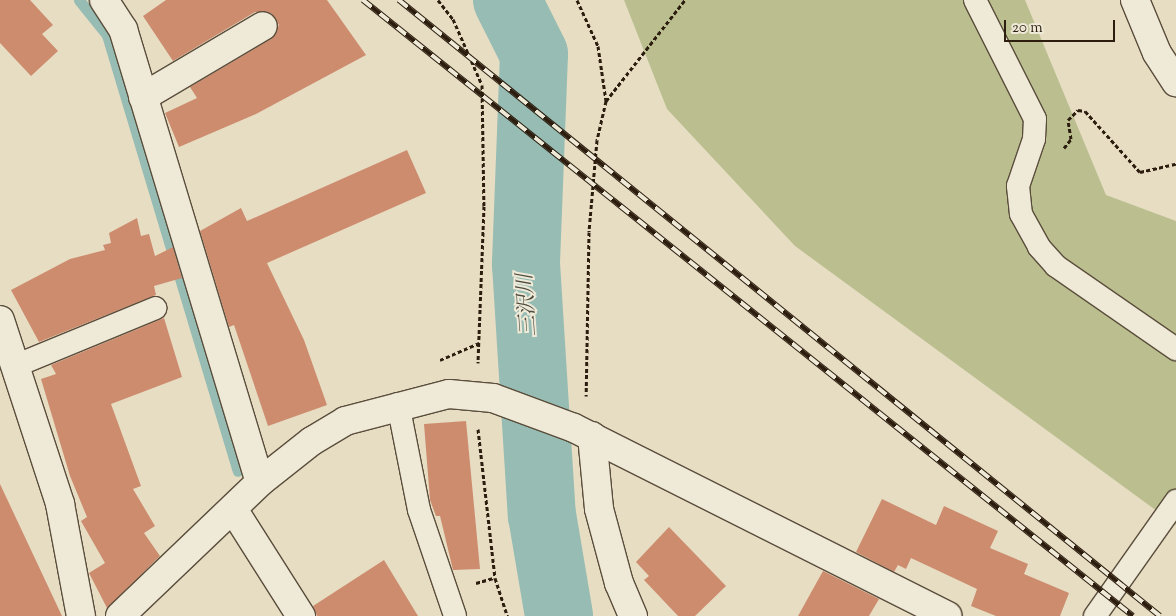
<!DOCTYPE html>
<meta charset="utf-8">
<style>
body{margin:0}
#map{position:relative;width:1176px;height:616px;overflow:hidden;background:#e6ddc3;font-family:"Sorts Mill Goudy","Noto Serif JP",serif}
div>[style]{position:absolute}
.green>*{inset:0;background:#bbbf8f}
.stream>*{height:11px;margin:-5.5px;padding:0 5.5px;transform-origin:5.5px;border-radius:5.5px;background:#96bcb3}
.river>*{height:68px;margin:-34px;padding:0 34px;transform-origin:34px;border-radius:34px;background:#96bcb3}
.building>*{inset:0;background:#ce8c6f}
.path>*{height:3px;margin-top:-1.5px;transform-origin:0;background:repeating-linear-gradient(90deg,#2c1d0e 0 4px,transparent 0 6.5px)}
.roads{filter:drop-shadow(1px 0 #5a4d3b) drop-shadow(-1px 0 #5a4d3b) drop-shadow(0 1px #5a4d3b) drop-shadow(0 -1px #5a4d3b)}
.service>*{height:22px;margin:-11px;padding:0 11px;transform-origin:11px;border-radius:11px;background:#efe9d8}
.minor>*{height:28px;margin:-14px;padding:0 14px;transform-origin:14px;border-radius:14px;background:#efe9d8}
.tertiary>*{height:28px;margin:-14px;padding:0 14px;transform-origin:14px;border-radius:14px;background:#efe9d8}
.rail>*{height:5.5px;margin-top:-2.75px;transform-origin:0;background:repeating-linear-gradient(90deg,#efe9d8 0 11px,#2c1d0e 0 22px);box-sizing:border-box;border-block:1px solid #2c1d0e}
span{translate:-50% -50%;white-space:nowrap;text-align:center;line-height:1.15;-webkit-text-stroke:4px #efe9d8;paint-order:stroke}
.water-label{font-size:21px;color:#4c4d40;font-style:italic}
.scale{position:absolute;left:1004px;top:20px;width:111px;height:22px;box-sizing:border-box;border:2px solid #2c1d0e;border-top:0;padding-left:6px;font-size:15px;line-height:18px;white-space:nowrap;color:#2c1d0e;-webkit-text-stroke:4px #efe9d8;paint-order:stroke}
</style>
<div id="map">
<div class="green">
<i style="clip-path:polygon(624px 0,1025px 0,1106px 195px,1176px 221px,1176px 525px,795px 246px,667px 109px)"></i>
</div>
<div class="stream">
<i style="left:79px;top:0;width:45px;rotate:51.3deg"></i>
<i style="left:107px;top:35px;width:455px;rotate:73.3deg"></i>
</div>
<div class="river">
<i style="left:507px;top:0;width:60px;rotate:63.4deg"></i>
<i style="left:534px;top:54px;width:210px;rotate:92.2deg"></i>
<i style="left:526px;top:264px;width:252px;rotate:86.4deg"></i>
<i style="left:542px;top:515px;width:102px;rotate:80.4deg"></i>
</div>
<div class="building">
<i style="clip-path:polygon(0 0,30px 0,53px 25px,42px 34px,58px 51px,31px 76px,0 43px)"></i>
<i style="clip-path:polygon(166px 0,327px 0,366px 55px,256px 114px,179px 147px,165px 113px,197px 98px,190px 87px,271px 39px,279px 25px,271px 13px,255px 12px,173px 61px,143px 16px)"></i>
<i style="clip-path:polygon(407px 150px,426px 193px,267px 263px,304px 340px,327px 405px,268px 426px,234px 325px,229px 327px,200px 231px,241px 208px,247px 221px)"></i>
<i style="clip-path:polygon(137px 218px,141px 236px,149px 234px,155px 256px,173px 247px,182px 278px,154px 286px,156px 295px,39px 342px,11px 290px,70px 259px,105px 250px,103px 245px,111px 243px,109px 233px)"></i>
<i style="clip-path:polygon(164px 318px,182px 377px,111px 404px,141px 486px,133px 489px,155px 526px,144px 533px,160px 556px,107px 608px,89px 573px,105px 563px,81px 521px,87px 517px,70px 476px,41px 379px,56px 374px,51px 365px)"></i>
<i style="clip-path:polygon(466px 421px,480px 569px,453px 570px,440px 516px,436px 516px,430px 500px,424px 424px)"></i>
<i style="clip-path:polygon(0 484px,62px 616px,0 616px)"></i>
<i style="clip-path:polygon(882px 499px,936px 525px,944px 506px,998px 531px,990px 548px,1028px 564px,1024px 574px,1069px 593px,1060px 616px,996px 616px,971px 606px,977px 589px,911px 558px,906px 569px,898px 565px,894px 572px,856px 552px)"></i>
<i style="clip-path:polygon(669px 527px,726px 586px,695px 616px,678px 616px,644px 580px,649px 576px,636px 562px)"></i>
<i style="clip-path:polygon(384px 560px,418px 616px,317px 616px,313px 606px)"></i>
<i style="clip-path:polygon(823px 571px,879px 599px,869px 616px,798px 616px)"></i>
</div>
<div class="path">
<i style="left:438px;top:0;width:24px;rotate:52deg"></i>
<i style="left:453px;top:19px;width:72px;rotate:66.3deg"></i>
<i style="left:482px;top:85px;width:121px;rotate:89.1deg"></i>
<i style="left:484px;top:206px;width:157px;rotate:92.2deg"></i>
<i style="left:577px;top:0;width:51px;rotate:65.5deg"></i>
<i style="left:598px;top:46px;width:56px;rotate:81.7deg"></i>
<i style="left:606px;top:101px;width:40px;rotate:103deg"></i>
<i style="left:597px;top:140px;width:92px;rotate:95deg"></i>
<i style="left:589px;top:232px;width:164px;rotate:91deg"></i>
<i style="left:606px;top:101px;width:128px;rotate:-52deg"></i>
<i style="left:1064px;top:148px;width:11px;rotate:-52deg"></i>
<i style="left:1071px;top:139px;width:19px;rotate:-99deg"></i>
<i style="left:1068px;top:120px;width:14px;rotate:-45deg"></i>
<i style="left:1078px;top:110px;width:7px;rotate:8deg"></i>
<i style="left:1085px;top:111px;width:82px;rotate:48deg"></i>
<i style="left:1140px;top:172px;width:37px;rotate:-13deg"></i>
<i style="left:440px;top:360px;width:43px;rotate:-23.6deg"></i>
<i style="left:478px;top:429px;width:150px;rotate:83.5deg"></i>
<i style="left:495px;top:578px;width:40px;rotate:72deg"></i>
<i style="left:476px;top:583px;width:19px;rotate:-16deg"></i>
</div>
<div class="roads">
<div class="service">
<i style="left:975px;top:0;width:133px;rotate:63.2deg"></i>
<i style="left:1035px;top:119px;width:20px;rotate:93deg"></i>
<i style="left:1034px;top:139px;width:50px;rotate:108.8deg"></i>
<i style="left:1018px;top:186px;width:28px;rotate:84deg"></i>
<i style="left:1021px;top:214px;width:38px;rotate:61deg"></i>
<i style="left:1039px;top:247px;width:25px;rotate:48deg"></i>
<i style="left:1056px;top:266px;width:146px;rotate:34.7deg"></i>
<i style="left:15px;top:366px;width:152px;rotate:-22.4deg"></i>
<i style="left:398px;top:404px;width:108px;rotate:78.8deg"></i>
<i style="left:419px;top:510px;width:112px;rotate:71.2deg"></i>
<i style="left:1095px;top:616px;width:141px;rotate:-54.8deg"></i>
</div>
<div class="minor">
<i style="left:104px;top:0;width:35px;rotate:57deg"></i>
<i style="left:123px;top:29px;width:473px;rotate:73.2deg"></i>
<i style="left:143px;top:97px;width:139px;rotate:-30.6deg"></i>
<i style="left:0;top:320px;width:194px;rotate:71.9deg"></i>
<i style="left:60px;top:504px;width:114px;rotate:79.4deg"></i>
<i style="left:592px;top:436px;width:73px;rotate:84.5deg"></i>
<i style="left:599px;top:509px;width:77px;rotate:74.9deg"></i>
<i style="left:619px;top:583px;width:36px;rotate:67deg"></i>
<i style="left:233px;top:509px;width:127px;rotate:57.6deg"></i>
<i style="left:120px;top:616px;width:194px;rotate:-43.7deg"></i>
<i style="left:260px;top:482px;width:66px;rotate:-38.3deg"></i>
<i style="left:312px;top:441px;width:39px;rotate:-31deg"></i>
<i style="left:345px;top:421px;width:107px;rotate:-14.6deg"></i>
<i style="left:449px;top:394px;width:44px;rotate:5.2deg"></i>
<i style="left:493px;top:398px;width:86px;rotate:20.3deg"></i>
<i style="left:574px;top:428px;width:418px;rotate:26.7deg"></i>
</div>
<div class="tertiary">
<i style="left:1135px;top:0;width:57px;rotate:67.5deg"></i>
<i style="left:1157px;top:53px;width:35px;rotate:57deg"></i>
</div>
</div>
<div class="rail">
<i style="left:363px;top:0;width:986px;rotate:38.66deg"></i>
<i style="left:399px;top:0;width:979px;rotate:38.99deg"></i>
</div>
<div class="water-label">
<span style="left:528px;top:305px;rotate:-94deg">三沢川</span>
</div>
<div class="scale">20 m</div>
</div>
